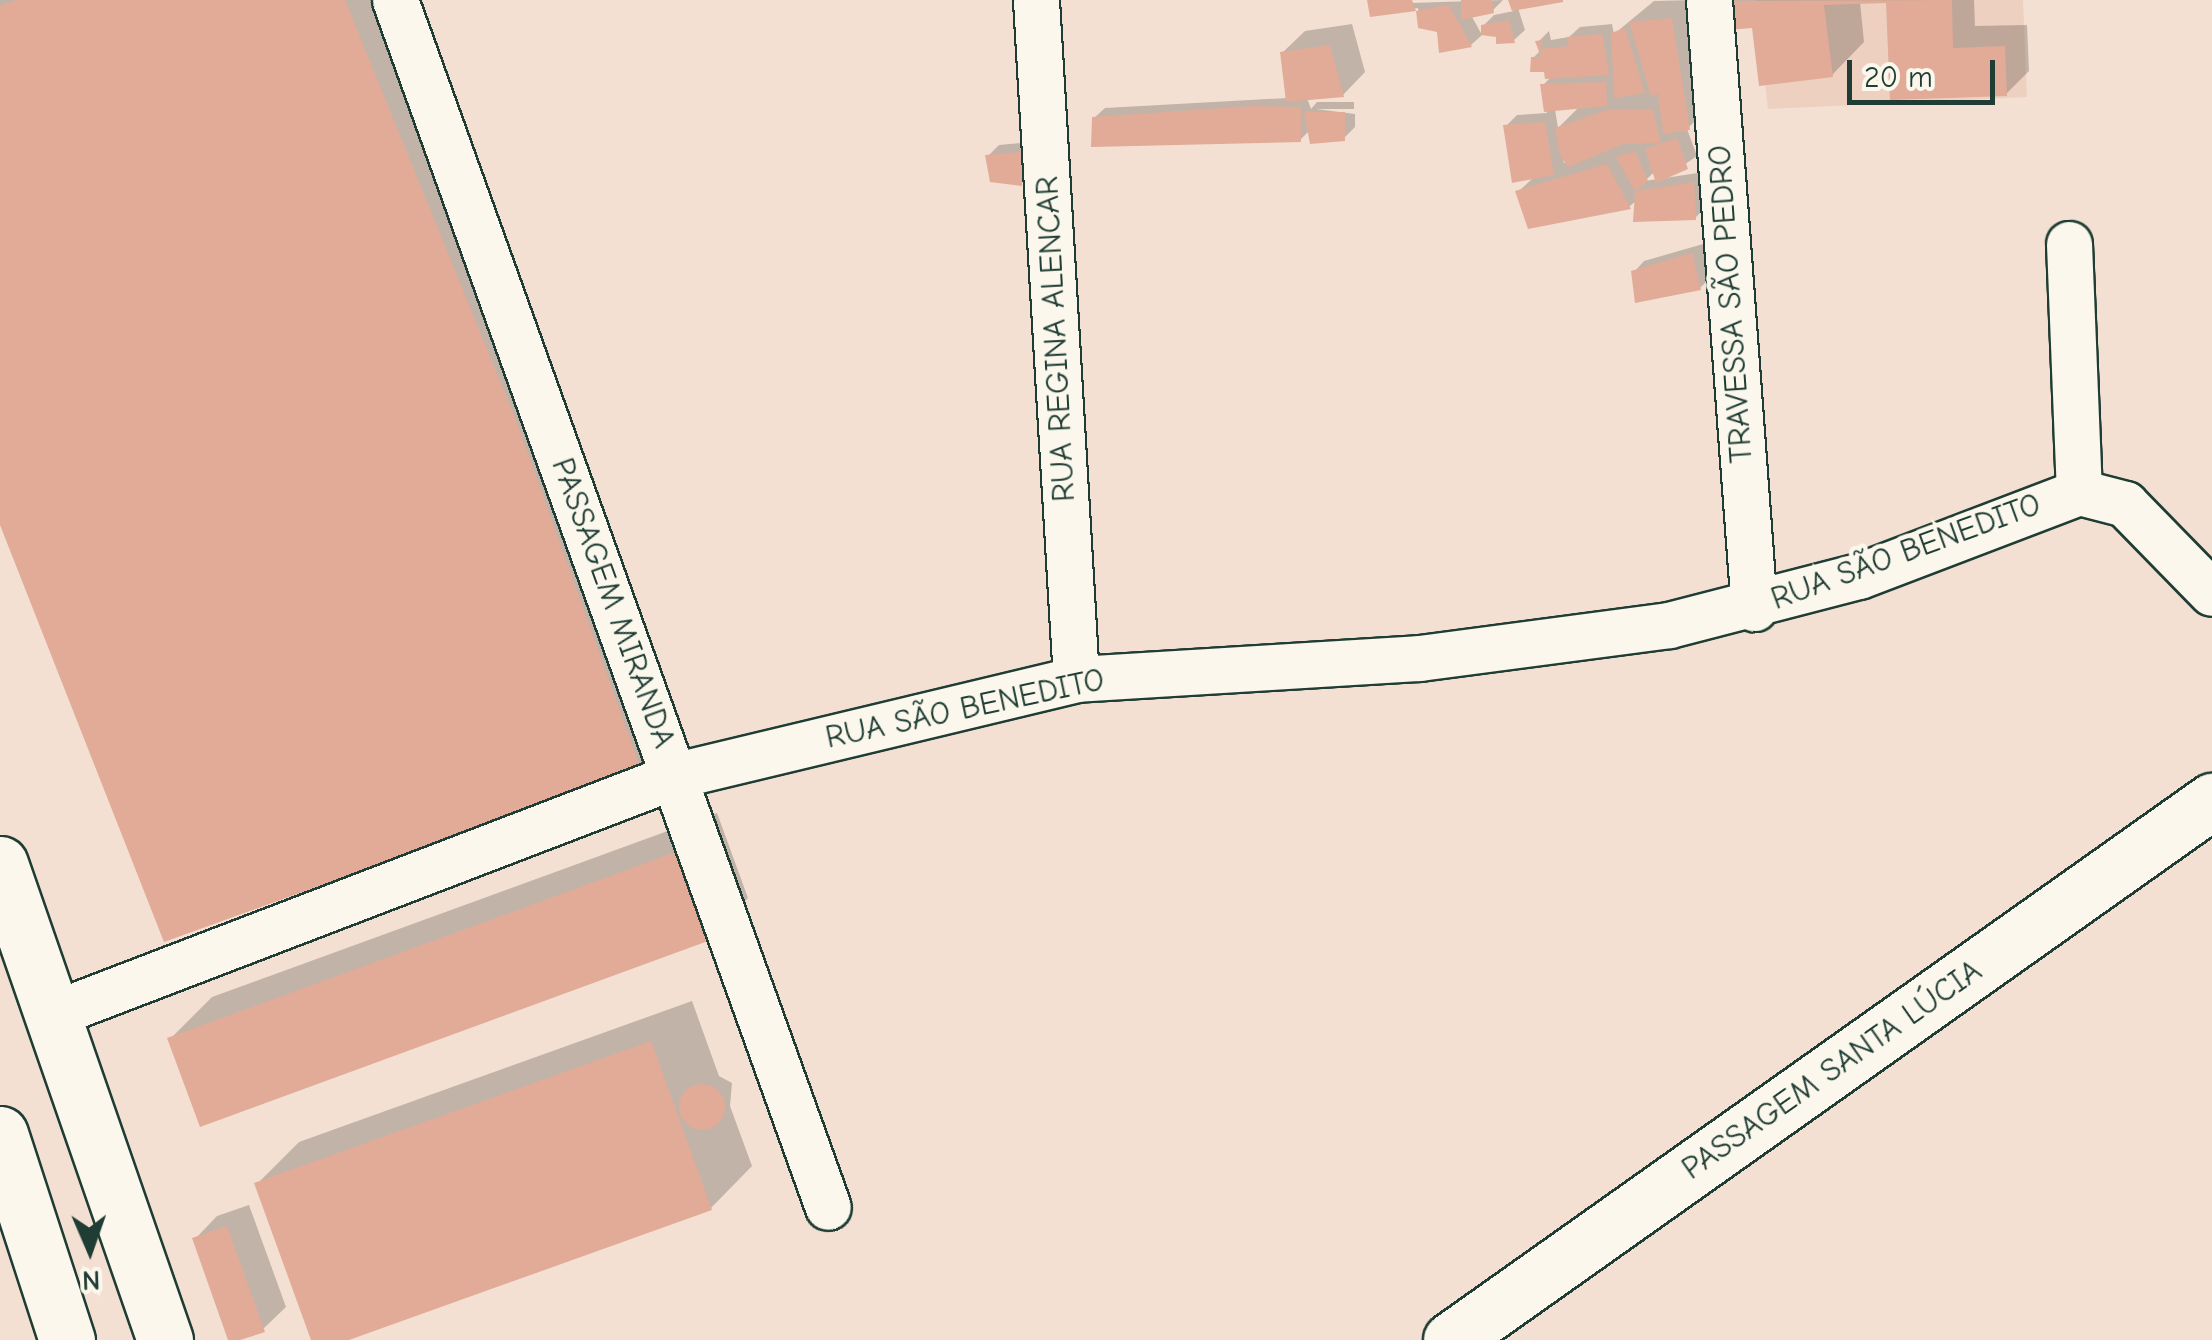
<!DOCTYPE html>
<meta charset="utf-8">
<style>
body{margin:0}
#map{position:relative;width:2212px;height:1340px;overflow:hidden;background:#f3e0d2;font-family:"Comic Neue",sans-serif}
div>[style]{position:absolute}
.built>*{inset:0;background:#eed0c0}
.shadow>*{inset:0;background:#0003}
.building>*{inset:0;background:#e1ab97}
.round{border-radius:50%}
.roads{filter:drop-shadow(2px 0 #1f3d34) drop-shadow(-2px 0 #1f3d34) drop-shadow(0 2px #1f3d34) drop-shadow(0 -2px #1f3d34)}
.street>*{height:45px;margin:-22.5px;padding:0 22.5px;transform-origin:22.5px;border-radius:22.5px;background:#fbf7ec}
.secondary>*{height:55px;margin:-27.5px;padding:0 27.5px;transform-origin:27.5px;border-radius:27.5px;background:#fbf7ec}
.primary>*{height:55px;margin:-27.5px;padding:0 27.5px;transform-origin:27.5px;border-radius:27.5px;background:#fbf7ec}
span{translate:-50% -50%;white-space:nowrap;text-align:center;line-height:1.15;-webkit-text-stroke:9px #fbf7ec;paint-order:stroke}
.street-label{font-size:32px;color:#1f3d34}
.north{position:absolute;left:40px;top:1200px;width:100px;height:100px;-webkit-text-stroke:8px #fbf7ec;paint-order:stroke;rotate:178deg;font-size:28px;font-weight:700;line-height:40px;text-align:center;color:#1f3d34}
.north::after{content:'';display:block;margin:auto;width:35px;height:45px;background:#1f3d34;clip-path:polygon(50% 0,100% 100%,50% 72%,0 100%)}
.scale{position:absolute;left:1847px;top:60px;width:148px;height:45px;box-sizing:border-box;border:5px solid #1f3d34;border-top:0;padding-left:12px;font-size:30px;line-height:35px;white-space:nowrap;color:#1f3d34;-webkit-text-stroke:8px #fbf7ec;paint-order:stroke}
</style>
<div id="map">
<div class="built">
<i style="clip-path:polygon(1755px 0,2023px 0,2027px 97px,1768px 109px)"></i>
</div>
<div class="shadow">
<i style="clip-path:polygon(0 0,404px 0,557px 382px,681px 726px,639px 768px,0 521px)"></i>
<i style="clip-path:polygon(1370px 0,1410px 3px,1503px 0,1492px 11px,1471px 15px,1482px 35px,1471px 45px,1442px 50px,1439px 30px,1420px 26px,1418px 8px,1372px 14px)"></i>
<i style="clip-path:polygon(1511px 0,1559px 0,1518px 8px,1525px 30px,1514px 40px,1483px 26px,1494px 15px,1514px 11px)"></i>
<i style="clip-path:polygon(evenodd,1694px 0,1711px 105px,1687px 129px,1697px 156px,1665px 178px,1704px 172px,1706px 207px,1695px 218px,1637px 200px,1630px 206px,1529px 226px,1518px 192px,1534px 177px,1506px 126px,1517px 115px,1547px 113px,1543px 85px,1552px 76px,1533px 58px,1541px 50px,1538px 42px,1549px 31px,1551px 40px,1569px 37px,1580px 27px,1612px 24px,1614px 34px,1654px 1px,1694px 0,1580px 106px,1558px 128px,1555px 109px,1580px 106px,1694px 0,1561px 146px,1569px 161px,1564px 163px,1561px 146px,1694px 0,1655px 171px,1657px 179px,1645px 181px,1655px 171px)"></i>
<i style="clip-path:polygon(1728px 0,1974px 0,1975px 26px,2027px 25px,2029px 71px,2006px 94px,1889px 1px,1860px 2px,1864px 42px,1832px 75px)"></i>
<i style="clip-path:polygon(1352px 24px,1365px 72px,1343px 95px,1307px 98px,1311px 109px,1317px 102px,1354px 102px,1354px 109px,1316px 109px,1355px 114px,1355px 127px,1344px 138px,1310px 130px,1300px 140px,1094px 118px,1105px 108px,1288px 98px,1282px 53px,1305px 31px)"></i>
<i style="clip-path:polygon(1032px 142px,1032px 172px,1021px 183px,988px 156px,999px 145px)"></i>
<i style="clip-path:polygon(1703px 244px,1711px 277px,1700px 288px,1634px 272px,1644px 261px)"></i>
<i style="clip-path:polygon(717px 813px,748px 898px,707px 939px,170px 1039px,212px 997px)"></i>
<i style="clip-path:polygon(692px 1001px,719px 1076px,732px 1083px,730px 1106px,752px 1166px,711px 1208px,342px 1340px,314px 1340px,257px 1184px,299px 1142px)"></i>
<i style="clip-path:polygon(249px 1205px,286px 1307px,263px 1329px,231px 1340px,195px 1239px,217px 1216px)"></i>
</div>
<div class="building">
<i style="clip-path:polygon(16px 0,345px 0,517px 423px,641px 770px,164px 942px,0 525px,0 6px)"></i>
<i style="clip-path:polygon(1367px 0,1412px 0,1416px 11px,1449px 5px,1472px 47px,1439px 53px,1437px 32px,1418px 28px,1416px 11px,1370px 17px)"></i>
<i style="clip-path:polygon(1461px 0,1492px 0,1494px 13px,1461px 20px)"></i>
<i style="clip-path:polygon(1508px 0,1563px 0,1563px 2px,1512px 11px)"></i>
<i style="clip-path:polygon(1952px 0,1953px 48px,2005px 46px,2007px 96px,1890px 100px,1886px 3px,1824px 5px,1833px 77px,1759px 86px,1752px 28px,1727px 30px,1724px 1px)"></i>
<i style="clip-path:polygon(1672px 18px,1690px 130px,1663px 134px,1658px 93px,1651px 96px,1629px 22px)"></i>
<i style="clip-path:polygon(1509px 20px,1515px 43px,1496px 44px,1496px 37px,1481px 35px,1481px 25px)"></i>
<i style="clip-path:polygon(1625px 28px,1645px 93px,1614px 98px,1611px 33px)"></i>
<i style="clip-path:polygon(1602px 34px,1609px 75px,1545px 79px,1544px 72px,1530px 72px,1531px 57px,1541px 57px,1535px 41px,1542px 40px,1541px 49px,1569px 46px,1566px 37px)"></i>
<i style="clip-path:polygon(1330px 45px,1344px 97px,1286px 102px,1280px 52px)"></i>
<i style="clip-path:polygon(1606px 82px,1607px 106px,1544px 112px,1540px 84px)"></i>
<i style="clip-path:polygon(1253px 106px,1301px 107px,1301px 142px,1091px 147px,1092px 117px)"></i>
<i style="clip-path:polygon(1653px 109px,1661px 143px,1623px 144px,1568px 167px,1560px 155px,1555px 128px,1607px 110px)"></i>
<i style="clip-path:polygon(1304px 112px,1345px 112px,1345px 141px,1310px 144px)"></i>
<i style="clip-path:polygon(1545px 122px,1554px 175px,1512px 183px,1503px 125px)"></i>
<i style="clip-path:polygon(1677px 138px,1688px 169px,1656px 183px,1645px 149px)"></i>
<i style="clip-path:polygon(1635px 151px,1648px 181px,1635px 191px,1694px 182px,1696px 220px,1633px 222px,1635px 191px,1616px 157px)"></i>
<i style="clip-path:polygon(1022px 152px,1022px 186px,990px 182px,985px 155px)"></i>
<i style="clip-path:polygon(1607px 164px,1631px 209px,1528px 229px,1515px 191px)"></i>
<i style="clip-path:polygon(1692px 253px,1701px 290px,1635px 303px,1631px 271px)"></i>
<i style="clip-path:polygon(676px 852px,708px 941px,200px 1127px,167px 1038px)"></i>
<i style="clip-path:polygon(651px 1041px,712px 1210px,349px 1340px,311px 1340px,254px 1183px)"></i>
<i class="round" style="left:679px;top:1084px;width:46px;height:46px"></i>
<i style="clip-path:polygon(227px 1226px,265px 1332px,240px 1340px,228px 1340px,192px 1238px)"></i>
</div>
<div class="roads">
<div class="street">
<i style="left:395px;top:0;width:1282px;rotate:70.27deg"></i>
<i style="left:1036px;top:0;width:680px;rotate:86.63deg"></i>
<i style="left:1709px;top:0;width:610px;rotate:85.77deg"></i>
<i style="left:2069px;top:244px;width:248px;rotate:87.7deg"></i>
<i style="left:53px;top:1014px;width:668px;rotate:-20.96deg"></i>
<i style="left:677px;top:775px;width:410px;rotate:-13.5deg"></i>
<i style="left:1076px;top:679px;width:344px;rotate:-3.5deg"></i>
<i style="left:1419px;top:658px;width:252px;rotate:-7.5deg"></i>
<i style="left:1669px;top:625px;width:196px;rotate:-14.5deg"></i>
<i style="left:1859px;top:576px;width:235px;rotate:-20.9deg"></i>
<i style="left:2079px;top:492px;width:48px;rotate:14.6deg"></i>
<i style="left:2125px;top:504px;width:124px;rotate:45.7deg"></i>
</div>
<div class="secondary">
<i style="left:1451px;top:1340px;width:933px;rotate:-35.31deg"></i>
</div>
<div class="primary">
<i style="left:0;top:864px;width:504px;rotate:70.88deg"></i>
<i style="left:0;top:1134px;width:217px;rotate:72deg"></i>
</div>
</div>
<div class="street-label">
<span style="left:1731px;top:304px;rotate:-94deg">TRAVESSA SÃO PEDRO</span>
<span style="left:1056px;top:339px;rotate:-93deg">RUA REGINA ALENCAR</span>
<span style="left:1906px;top:552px;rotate:-20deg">RUA SÃO BENEDITO</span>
<span style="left:613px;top:603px;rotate:70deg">PASSAGEM MIRANDA</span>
<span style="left:965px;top:709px;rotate:-12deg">RUA SÃO BENEDITO</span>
<span style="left:1832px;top:1070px;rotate:-35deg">PASSAGEM SANTA LÚCIA</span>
</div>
<div class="north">N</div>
<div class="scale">20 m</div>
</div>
